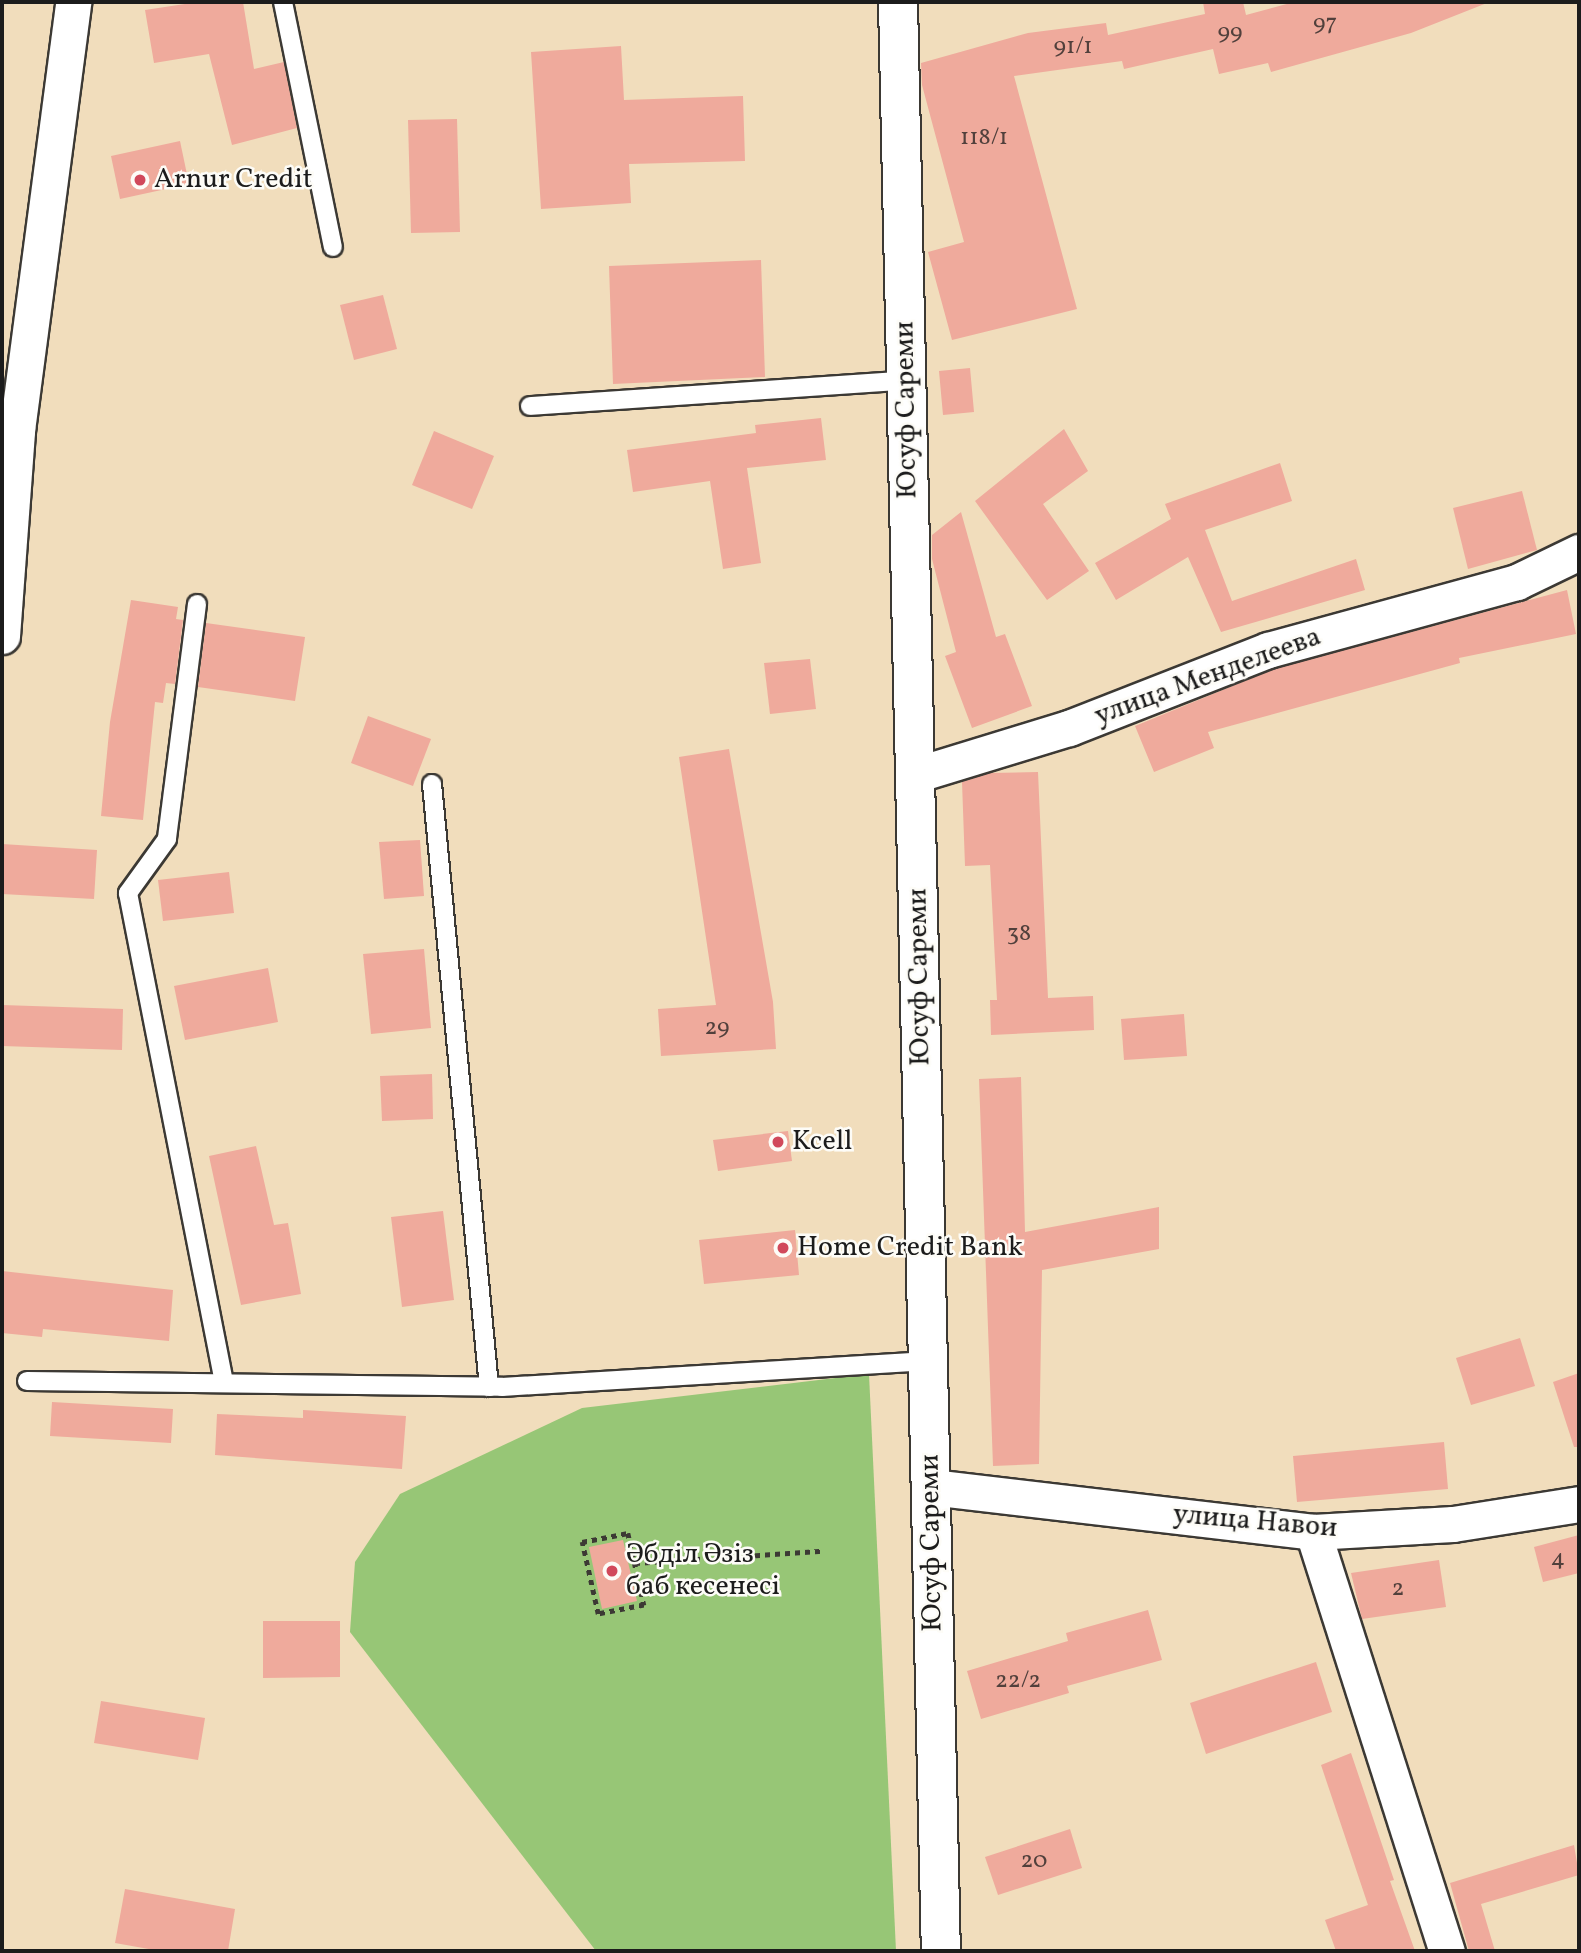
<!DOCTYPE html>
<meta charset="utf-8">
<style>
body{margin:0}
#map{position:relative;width:1581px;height:1953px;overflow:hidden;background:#f1ddbc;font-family:Vollkorn,serif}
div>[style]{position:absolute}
.green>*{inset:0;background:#97c676}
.building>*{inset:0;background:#efaa9c}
.path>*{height:4.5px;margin-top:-2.25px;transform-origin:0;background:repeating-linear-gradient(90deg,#3c3934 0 5px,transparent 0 10px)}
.roads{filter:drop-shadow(2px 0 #3c3934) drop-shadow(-2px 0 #3c3934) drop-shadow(0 2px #3c3934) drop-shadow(0 -2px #3c3934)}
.lane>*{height:18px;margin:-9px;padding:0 9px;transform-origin:9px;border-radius:9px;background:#fff}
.street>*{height:35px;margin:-17.5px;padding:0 17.5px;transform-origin:17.5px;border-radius:17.5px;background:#fff}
.secondary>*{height:38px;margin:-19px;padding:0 19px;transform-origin:19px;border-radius:19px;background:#fff}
.dots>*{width:19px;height:19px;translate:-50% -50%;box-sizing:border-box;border:4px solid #fdfcf7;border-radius:50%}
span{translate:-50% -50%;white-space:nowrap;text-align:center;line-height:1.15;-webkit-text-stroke:5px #fdfcf7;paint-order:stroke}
.number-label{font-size:24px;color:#51403c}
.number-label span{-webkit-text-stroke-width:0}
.poi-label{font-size:28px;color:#1c1c1c}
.left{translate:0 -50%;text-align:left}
.street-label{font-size:28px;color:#1c1c1c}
.frame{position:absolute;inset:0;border:4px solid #1c1c1c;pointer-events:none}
</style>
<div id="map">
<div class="green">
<i style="clip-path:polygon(869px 1374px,896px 1951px,596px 1951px,350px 1632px,355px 1562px,400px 1494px,582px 1408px)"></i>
</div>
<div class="building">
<i style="clip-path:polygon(198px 2px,243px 2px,254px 69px,284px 62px,297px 128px,232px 145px,209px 54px,154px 63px,145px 10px)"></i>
<i style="clip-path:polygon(1203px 2px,1243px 2px,1246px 15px,1294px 2px,1487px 3px,1411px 33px,1271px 72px,1268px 63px,1219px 74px,1213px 49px,1124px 69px,1122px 61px,1014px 76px,1077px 309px,952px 340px,928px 252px,964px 242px,922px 85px,921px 63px,1028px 33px,1106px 23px,1108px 35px,1205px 14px)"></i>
<i style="clip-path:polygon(621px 46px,624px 100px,743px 96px,745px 161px,629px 164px,631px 203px,541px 209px,531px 52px)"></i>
<i style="clip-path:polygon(457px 119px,460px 232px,411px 233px,408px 120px)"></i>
<i style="clip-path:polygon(180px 141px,189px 184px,120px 199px,111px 156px)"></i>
<i style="clip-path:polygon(761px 260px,765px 377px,613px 384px,609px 266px)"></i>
<i style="clip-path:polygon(383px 295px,397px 349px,354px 360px,340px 305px)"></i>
<i style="clip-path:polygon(970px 368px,974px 412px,943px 415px,939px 371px)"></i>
<i style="clip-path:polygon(821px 418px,826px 460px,747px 468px,761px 563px,723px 569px,710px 481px,633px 492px,627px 450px,756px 433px,755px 425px)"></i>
<i style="clip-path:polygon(1064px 429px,1088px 471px,1043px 504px,1089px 571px,1047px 600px,975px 501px)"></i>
<i style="clip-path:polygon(434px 431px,494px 456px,472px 509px,412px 485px)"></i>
<i style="clip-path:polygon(1280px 463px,1292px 501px,1205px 530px,1232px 601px,1356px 559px,1365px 590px,1221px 632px,1188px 557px,1116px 600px,1095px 563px,1171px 519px,1165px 504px)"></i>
<i style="clip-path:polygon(1522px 491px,1537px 550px,1468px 569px,1453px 508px)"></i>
<i style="clip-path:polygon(961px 512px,996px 637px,1005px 634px,1032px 706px,972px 728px,945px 656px,956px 652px,932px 559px,932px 535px)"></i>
<i style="clip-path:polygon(1567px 590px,1576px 634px,1459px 658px,1460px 663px,1208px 732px,1214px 748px,1154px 772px,1135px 726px,1274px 669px)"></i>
<i style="clip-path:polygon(131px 600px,178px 607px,176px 619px,183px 620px,175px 684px,166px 683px,163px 703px,155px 702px,143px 820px,101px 816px,110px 722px)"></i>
<i style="clip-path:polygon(206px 623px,305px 637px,295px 701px,198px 687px)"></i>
<i style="clip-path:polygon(810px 659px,816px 709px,770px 714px,764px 663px)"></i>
<i style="clip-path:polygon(368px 716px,431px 739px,413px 786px,351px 763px)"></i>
<i style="clip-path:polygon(729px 749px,773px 1002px,776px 1049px,661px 1056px,658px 1009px,716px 1005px,679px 757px)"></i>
<i style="clip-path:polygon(1038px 772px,1048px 998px,1093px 996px,1094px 1030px,991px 1035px,990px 1000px,997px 1000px,990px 865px,965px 866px,962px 782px,989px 773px)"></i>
<i style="clip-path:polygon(420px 840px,424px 896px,384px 899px,379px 842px)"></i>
<i style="clip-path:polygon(2px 844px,97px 850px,94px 899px,2px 894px)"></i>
<i style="clip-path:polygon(229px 872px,234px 913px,163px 921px,158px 880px)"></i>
<i style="clip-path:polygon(424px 949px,431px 1028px,371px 1034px,363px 954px)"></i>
<i style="clip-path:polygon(268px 968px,278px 1022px,185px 1040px,174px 986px)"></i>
<i style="clip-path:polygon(2px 1005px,123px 1009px,122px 1050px,2px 1046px)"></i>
<i style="clip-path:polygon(1184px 1014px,1187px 1056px,1124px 1060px,1121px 1019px)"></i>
<i style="clip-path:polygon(432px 1074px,433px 1119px,382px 1121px,380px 1076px)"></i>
<i style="clip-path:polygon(1021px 1077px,1025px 1232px,1159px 1207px,1159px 1249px,1042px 1270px,1039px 1464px,993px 1466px,979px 1079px)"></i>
<i style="clip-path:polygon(788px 1131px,792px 1161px,718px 1171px,713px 1140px)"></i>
<i style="clip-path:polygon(256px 1146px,274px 1225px,288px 1223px,301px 1294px,241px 1305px,209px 1156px)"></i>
<i style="clip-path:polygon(443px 1211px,454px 1300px,402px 1307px,391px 1217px)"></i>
<i style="clip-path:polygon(795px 1230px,799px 1275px,704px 1284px,699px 1240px)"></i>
<i style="clip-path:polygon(2px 1271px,173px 1290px,169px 1341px,43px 1329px,42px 1337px,2px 1333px)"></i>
<i style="clip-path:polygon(1520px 1338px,1535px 1386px,1471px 1405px,1456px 1358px)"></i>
<i style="clip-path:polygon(1579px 1373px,1579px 1447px,1574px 1447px,1553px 1382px)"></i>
<i style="clip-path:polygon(52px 1402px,173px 1409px,171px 1443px,50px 1436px)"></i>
<i style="clip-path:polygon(303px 1410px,406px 1416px,402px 1469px,215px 1455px,217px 1414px,303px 1418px)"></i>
<i style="clip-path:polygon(1444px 1442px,1448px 1489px,1297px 1502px,1293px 1456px)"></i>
<i style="clip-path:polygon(1579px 1535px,1579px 1573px,1543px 1582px,1534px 1547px)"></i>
<i style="clip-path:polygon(623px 1540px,637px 1601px,602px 1609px,589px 1547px)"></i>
<i style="clip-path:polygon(1439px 1560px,1446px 1607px,1362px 1619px,1351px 1573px)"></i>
<i style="clip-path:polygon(1148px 1610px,1162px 1660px,1067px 1686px,1069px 1693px,981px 1719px,967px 1671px,1068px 1641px,1066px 1633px)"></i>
<i style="clip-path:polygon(263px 1621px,340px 1621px,340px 1677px,263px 1678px)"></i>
<i style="clip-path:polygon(1316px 1662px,1332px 1712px,1206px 1754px,1190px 1703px)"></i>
<i style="clip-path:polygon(101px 1701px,205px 1718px,198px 1760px,94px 1743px)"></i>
<i style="clip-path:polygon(1351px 1753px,1394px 1880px,1390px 1881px,1415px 1951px,1336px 1951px,1325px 1920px,1368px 1905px,1321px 1765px)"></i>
<i style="clip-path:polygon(1070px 1829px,1082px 1868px,998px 1895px,985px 1857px)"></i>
<i style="clip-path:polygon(1574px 1845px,1579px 1875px,1481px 1904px,1495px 1951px,1469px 1951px,1450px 1883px)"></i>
<i style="clip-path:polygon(125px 1889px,235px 1909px,228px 1951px,160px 1951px,115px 1943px)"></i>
</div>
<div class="path">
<i style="left:628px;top:1533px;width:74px;rotate:77.5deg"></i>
<i style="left:644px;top:1605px;width:47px;rotate:168.9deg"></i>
<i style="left:598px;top:1614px;width:74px;rotate:-102.5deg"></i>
<i style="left:582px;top:1542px;width:47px;rotate:-11.1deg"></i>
<i style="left:635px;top:1563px;width:188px;rotate:-3.7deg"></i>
</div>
<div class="roads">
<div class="lane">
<i style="left:283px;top:2px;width:250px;rotate:78.5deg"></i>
<i style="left:530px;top:406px;width:378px;rotate:-3.9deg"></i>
<i style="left:197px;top:604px;width:237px;rotate:97.3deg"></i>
<i style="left:167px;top:839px;width:67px;rotate:125.8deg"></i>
<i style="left:128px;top:893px;width:499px;rotate:78.9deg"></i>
<i style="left:432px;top:784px;width:606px;rotate:84.6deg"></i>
<i style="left:27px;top:1381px;width:475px;rotate:0.7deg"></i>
<i style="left:502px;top:1387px;width:427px;rotate:-3.5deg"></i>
</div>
<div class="street">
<i style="left:2px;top:636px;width:207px;rotate:-85.8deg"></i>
<i style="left:17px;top:430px;width:432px;rotate:-82.5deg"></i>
<i style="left:915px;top:775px;width:161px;rotate:-17deg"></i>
<i style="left:1069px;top:728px;width:214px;rotate:-21.4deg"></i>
<i style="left:1268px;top:650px;width:258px;rotate:-15.3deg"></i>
<i style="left:1517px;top:582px;width:69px;rotate:-25.8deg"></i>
<i style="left:931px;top:1487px;width:385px;rotate:6.7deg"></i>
<i style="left:1313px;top:1532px;width:140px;rotate:-3.3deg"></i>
<i style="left:1453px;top:1524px;width:128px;rotate:-9deg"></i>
<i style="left:1313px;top:1532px;width:440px;rotate:72.3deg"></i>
</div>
<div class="secondary">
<i style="left:898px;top:2px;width:1949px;rotate:88.74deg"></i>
</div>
</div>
<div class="dots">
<i style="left:140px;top:180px;background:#d1495b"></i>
<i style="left:778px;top:1142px;background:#d1495b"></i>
<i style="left:783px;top:1248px;background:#d1495b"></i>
<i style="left:612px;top:1571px;background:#d1495b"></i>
</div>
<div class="number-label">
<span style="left:1325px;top:25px">97</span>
<span style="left:1230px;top:34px">99</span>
<span style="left:1073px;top:48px">91/1</span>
<span style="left:984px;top:139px">118/1</span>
<span style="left:1019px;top:935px">38</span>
<span style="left:717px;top:1029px">29</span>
<span style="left:1558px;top:1560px">4</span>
<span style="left:1398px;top:1590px">2</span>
<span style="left:1018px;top:1682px">22/2</span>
<span style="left:1034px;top:1862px">20</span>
</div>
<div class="poi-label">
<span class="left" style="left:154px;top:180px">Arnur Credit</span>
<span class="left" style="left:792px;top:1142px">Kcell</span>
<span class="left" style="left:797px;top:1248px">Home Credit Bank</span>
<span class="left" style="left:626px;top:1571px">Әбділ Әзіз<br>баб кесенесі</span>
</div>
<div class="street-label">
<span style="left:907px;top:410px;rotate:-91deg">Юсуф Сареми</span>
<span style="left:1208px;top:677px;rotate:-20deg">улица Менделеева</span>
<span style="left:920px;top:977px;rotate:-91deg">Юсуф Сареми</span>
<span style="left:1255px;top:1522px;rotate:5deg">улица Навои</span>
<span style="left:932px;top:1543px;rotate:-91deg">Юсуф Сареми</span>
</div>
<div class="frame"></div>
</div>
